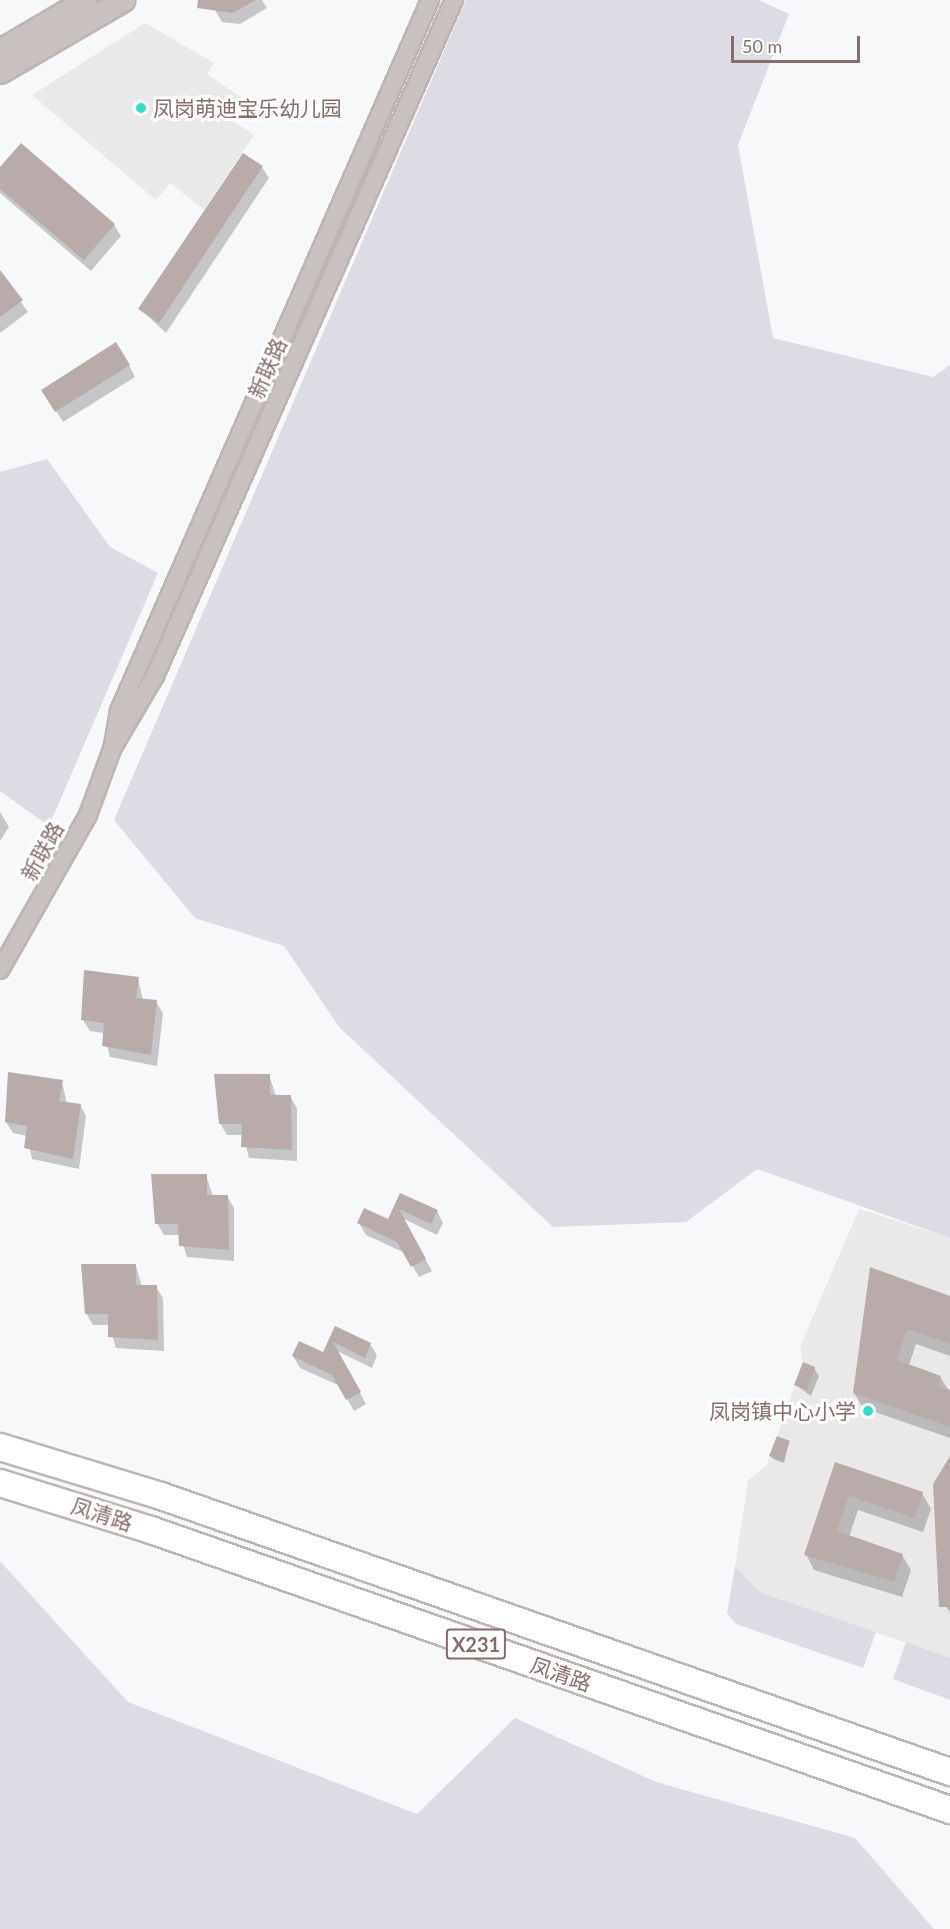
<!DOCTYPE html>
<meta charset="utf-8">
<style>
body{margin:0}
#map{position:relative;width:950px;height:1929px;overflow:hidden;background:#f7f8f9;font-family:Lato,"Noto Sans SC",sans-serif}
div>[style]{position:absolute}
.built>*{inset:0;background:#eae9ea}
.green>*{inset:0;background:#dddbe3}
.shadow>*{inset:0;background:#0003}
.building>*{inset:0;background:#b8abaa}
.roads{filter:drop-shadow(2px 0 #bdb5b4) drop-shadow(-2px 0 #bdb5b4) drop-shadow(0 2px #bdb5b4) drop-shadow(0 -2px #bdb5b4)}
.minor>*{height:16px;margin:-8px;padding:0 8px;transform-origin:8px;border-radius:8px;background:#c9c1c0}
.tertiary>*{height:21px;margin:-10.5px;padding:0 10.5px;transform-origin:10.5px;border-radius:10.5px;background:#c9c1c0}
.primary>*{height:26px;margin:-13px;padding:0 13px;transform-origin:13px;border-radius:13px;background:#fff}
.dots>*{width:16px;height:16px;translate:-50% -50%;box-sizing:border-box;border:3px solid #fff;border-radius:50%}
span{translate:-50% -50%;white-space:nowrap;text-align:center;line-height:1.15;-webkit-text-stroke:6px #fff;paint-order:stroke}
.shield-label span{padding:2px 4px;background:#fff;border:2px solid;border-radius:4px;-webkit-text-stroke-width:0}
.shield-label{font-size:20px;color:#876c6a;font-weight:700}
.poi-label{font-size:21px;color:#876c6a}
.left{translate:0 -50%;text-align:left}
.right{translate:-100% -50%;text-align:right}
.street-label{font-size:21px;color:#876c6a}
.scale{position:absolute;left:731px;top:36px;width:129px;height:27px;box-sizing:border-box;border:3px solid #876c6a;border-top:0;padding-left:8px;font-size:18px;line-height:21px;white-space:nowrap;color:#876c6a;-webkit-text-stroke:4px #fff;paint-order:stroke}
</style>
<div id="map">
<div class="built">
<i style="clip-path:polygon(145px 23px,214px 63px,207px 74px,242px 98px,228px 118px,254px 135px,204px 210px,170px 183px,156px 200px,32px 95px)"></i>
<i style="clip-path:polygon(859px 1209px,950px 1238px,950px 1658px,761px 1593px,735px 1566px,748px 1481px,767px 1464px,803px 1363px,800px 1347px)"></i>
</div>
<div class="green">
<i style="clip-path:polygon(466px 0,759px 0,789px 14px,738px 145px,773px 338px,933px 377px,950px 365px,950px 1238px,757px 1169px,686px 1222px,553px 1227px,340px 1028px,284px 946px,195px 918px,114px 820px)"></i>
<i style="clip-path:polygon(47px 459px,110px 547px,158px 573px,49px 826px,0 791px,0 472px)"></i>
<i style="clip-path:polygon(0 1561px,128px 1702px,417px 1814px,515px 1718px,656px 1782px,855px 1838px,934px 1929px,0 1929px)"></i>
<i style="clip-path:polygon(735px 1566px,761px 1593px,876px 1632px,863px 1668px,736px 1624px,727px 1613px)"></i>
<i style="clip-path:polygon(906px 1642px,950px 1658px,950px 1700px,893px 1679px)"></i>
</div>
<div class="shadow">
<i style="clip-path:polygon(209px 0,262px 0,267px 8px,240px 24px,222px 22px)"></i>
<i style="clip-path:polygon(262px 167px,269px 178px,166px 333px,140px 309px)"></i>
<i style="clip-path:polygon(0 169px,114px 225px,121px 236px,91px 271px,0 193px)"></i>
<i style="clip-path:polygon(0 272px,28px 312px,0 333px)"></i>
<i style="clip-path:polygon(129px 365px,135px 377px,63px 422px,50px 401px)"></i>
<i style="clip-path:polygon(0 812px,9px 827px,0 841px)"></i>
<i style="clip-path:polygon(138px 979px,143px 1000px,156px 1002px,163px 1013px,157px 1066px,110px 1057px,104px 1033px,90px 1031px,83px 1020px)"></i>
<i style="clip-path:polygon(269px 1075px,276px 1096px,290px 1096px,297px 1108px,297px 1161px,249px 1158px,243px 1135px,227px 1135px,220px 1123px)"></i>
<i style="clip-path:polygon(62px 1082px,67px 1104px,80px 1105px,86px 1116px,79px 1169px,32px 1159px,27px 1136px,13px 1133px,6px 1122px)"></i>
<i style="clip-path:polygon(206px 1175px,213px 1196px,227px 1196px,234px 1208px,234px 1261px,187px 1257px,180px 1235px,164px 1235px,157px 1223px)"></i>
<i style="clip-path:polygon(401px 1195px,437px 1211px,443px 1223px,437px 1235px,402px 1218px,432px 1271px,419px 1277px,405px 1253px,366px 1235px,359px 1223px,389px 1221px)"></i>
<i style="clip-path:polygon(136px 1266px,142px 1287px,156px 1287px,163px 1298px,164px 1351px,116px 1348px,109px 1325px,93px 1325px,86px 1313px)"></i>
<i style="clip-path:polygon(871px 1269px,950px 1297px,950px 1356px,916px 1344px,909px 1365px,940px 1377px,950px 1392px,950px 1438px,863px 1408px,854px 1393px)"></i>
<i style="clip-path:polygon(335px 1328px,370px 1344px,377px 1355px,372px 1368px,337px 1351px,366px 1404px,354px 1411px,340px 1386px,300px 1368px,293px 1356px,323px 1354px)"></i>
<i style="clip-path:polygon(814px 1368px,819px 1376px,811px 1396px,796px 1385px)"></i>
<i style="clip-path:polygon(789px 1442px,784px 1463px,773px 1459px,771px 1456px)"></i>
<i style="clip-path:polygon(950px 1462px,950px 1613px,940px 1597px)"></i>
<i style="clip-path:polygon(836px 1464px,922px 1493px,931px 1509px,923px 1532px,858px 1510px,849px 1537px,902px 1555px,911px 1570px,902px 1597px,814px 1570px,806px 1554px)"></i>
</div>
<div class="building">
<i style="clip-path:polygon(198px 0,256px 0,233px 13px,197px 8px)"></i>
<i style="clip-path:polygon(21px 143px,115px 224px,84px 260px,0 189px,0 167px)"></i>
<i style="clip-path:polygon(243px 153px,263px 166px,159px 323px,138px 309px)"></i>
<i style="clip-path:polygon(0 270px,23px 300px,0 317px)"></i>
<i style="clip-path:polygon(116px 342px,130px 365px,55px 412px,41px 390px)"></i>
<i style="clip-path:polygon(84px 970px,139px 977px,136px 998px,157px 1000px,151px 1055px,102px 1046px,104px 1023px,81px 1020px)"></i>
<i style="clip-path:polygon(8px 1072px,63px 1080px,59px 1101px,81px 1104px,73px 1159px,24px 1148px,27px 1126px,5px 1122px)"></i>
<i style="clip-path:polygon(214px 1074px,270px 1074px,270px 1095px,291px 1095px,292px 1150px,241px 1147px,242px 1124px,219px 1124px)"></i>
<i style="clip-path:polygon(151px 1174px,207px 1174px,207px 1195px,228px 1195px,229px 1250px,179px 1246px,178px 1224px,155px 1224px)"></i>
<i style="clip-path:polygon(400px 1193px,438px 1210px,431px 1224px,399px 1209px,426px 1259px,411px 1267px,397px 1242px,357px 1223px,364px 1208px,388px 1219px)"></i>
<i style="clip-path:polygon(81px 1264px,136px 1264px,136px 1285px,157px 1285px,158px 1340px,108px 1337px,108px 1314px,85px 1314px)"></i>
<i style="clip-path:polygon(870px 1267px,950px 1296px,950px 1344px,907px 1329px,897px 1360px,941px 1376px,938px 1386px,950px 1390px,950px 1427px,853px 1393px)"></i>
<i style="clip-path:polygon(335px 1326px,371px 1343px,365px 1358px,333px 1342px,361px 1392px,346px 1400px,332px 1375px,292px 1356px,299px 1341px,323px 1352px)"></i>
<i style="clip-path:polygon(803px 1362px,815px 1367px,807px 1390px,794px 1385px)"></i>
<i style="clip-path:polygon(777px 1436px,790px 1441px,783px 1461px,769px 1456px)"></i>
<i style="clip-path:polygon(950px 1456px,950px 1607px,939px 1607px,933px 1484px)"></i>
<i style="clip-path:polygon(835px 1462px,923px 1492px,915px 1518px,849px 1496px,837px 1531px,903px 1554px,894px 1582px,804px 1555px)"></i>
</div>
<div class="roads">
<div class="minor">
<i style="left:430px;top:0;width:776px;rotate:113.63deg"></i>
<i style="left:119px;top:711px;width:39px;rotate:100deg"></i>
<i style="left:112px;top:749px;width:85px;rotate:-59.5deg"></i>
<i style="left:155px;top:676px;width:739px;rotate:-66.14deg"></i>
<i style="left:0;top:970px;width:178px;rotate:-60.4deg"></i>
<i style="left:88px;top:815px;width:70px;rotate:-70deg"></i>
</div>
<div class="tertiary">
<i style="left:0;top:50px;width:99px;rotate:-30.5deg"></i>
<i style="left:0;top:72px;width:143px;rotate:-30.3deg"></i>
</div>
<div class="primary">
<i style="left:0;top:1447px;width:168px;rotate:16.9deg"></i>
<i style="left:161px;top:1496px;width:836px;rotate:19.28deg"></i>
<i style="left:0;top:1483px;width:158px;rotate:17.3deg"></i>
<i style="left:151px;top:1530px;width:847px;rotate:19.31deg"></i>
</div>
</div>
<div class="dots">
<i style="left:141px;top:108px;background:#34ddc6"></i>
<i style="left:868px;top:1411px;background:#34ddc6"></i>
</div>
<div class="shield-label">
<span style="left:476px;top:1644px">X231</span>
</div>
<div class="poi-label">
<span class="left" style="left:153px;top:108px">凤岗萌迪宝乐幼儿园</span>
<span class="right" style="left:856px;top:1411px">凤岗镇中心小学</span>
</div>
<div class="street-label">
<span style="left:267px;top:368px;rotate:-66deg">新联路</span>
<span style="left:42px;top:851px;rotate:-61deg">新联路</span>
<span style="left:102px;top:1514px;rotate:18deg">凤清路</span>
<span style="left:561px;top:1674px;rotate:19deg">凤清路</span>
</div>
<div class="scale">50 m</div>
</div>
